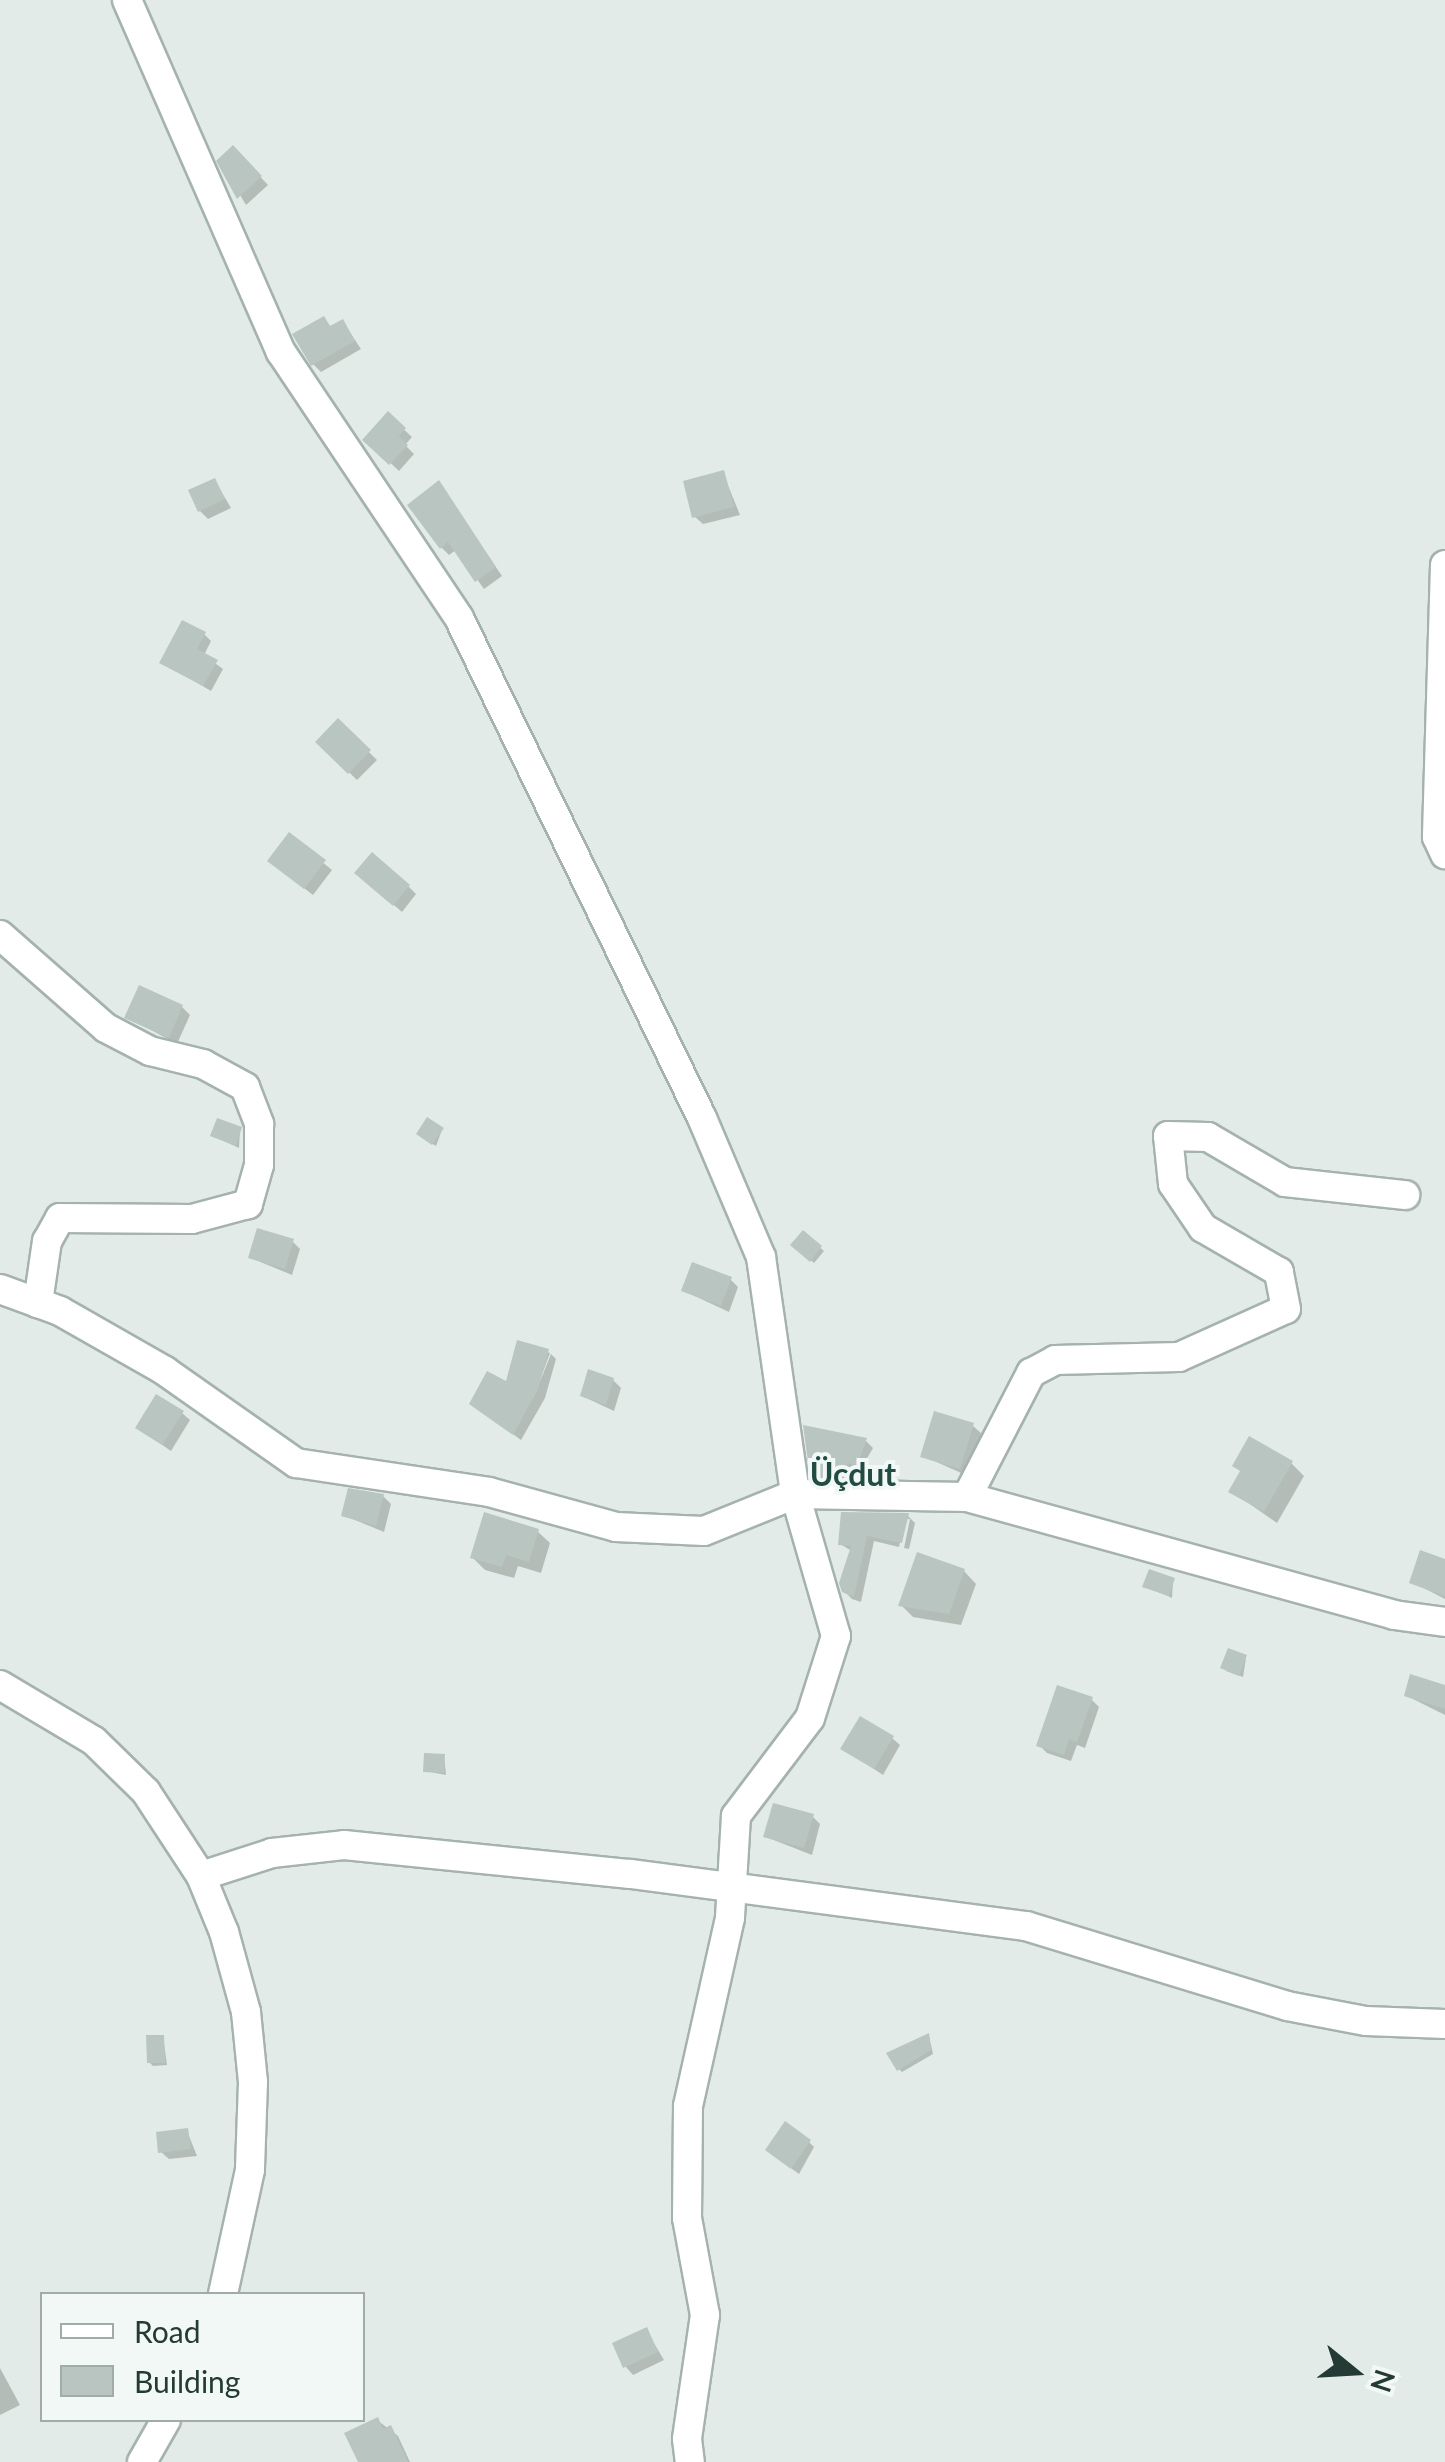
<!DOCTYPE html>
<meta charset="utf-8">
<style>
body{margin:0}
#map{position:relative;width:1445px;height:2462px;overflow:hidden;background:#e2ebe7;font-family:Lato,sans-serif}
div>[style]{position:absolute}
.shadow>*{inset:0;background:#0003}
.building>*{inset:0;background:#b8c5c1}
.roads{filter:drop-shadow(2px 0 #a5b2ae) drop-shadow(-2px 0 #a5b2ae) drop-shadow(0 2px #a5b2ae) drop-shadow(0 -2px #a5b2ae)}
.minor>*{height:28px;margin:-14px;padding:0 14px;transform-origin:14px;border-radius:14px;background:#fff}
span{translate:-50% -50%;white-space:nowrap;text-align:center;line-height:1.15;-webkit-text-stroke:8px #f2f8f5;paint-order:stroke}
.neighbourhood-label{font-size:32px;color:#214b43;font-weight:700}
.legend{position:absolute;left:40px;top:2292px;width:325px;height:130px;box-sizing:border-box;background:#f2f8f5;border:2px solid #a0aca8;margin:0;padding:12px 18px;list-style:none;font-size:30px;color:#243a35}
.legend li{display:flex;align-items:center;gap:20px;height:50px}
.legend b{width:50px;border:2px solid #a0aca8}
.north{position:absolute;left:1305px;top:2322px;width:100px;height:100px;-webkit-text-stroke:8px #f2f8f5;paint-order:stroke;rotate:108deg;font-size:28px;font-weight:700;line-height:40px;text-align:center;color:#243a35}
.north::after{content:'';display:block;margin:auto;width:35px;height:45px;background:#243a35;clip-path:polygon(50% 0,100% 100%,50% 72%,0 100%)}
</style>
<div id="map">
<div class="shadow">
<i style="clip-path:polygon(233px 148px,268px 185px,246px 205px,220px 161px)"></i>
<i style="clip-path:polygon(323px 319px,332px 328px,343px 322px,361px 349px,321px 372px,313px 364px)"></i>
<i style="clip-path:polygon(388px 415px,412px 437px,405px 445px,414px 454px,399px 471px,366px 440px)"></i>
<i style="clip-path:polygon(723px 473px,740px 515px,703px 524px,695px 517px)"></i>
<i style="clip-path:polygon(215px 481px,231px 508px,208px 519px,200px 511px)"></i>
<i style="clip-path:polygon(439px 484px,502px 576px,484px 589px,456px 550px,449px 555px,441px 547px)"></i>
<i style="clip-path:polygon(204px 634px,211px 641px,204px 655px,223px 669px,211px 691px,162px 662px)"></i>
<i style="clip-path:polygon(338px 722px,377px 760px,357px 780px,318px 742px)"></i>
<i style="clip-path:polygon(289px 835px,332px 870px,313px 895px,278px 868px)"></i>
<i style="clip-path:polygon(365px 880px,409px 887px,416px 894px,402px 912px)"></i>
<i style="clip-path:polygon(182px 1007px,190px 1015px,177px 1044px,127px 1017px)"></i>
<i style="clip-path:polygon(240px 1129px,239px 1148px,213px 1136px)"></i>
<i style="clip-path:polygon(442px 1130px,436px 1146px,422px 1137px)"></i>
<i style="clip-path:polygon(803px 1233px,824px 1251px,814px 1263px,793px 1245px)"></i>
<i style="clip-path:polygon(292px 1241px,300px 1249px,292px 1275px,251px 1258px)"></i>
<i style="clip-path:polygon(730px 1279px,738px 1287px,729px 1312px,684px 1291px)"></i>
<i style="clip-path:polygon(519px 1343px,550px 1353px,532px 1401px,551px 1354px,556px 1359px,545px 1398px,521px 1440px,472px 1404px,488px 1374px,507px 1385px)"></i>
<i style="clip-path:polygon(613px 1380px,621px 1388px,614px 1411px,582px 1396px)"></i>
<i style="clip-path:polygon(182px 1413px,190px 1420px,171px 1451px,138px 1428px)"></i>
<i style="clip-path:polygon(973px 1426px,981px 1433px,968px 1476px,923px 1456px)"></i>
<i style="clip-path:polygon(866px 1441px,873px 1448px,852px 1484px,821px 1484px,813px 1476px)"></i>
<i style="clip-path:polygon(1291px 1463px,1304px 1476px,1277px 1523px,1231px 1491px)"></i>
<i style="clip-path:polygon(383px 1496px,391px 1504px,384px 1532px,343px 1515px)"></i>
<i style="clip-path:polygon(908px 1516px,915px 1523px,909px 1549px,904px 1548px,910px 1519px,905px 1519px,899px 1547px,874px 1541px,861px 1602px,852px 1599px,844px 1591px,852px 1551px,840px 1544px)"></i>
<i style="clip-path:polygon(537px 1531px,550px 1543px,541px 1573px,518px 1566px,514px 1578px,485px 1570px,472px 1557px)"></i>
<i style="clip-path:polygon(1445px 1562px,1445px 1599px,1412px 1582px)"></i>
<i style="clip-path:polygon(964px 1571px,976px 1584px,961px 1625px,913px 1617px,901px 1605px)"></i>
<i style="clip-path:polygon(1173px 1580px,1172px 1598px,1145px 1586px)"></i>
<i style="clip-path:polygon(1246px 1658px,1243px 1677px,1226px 1671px)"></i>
<i style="clip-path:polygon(1445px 1689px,1445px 1715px,1407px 1696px)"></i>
<i style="clip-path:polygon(1091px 1699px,1099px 1707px,1085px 1748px,1077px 1745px,1071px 1761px,1047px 1753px,1039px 1745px)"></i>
<i style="clip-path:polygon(892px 1738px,900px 1745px,883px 1775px,844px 1749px)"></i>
<i style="clip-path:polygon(444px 1756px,446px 1775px,425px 1771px)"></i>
<i style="clip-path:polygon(812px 1816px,820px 1824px,812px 1855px,766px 1837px)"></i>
<i style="clip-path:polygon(929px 2036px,933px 2054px,902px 2072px,899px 2069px)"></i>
<i style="clip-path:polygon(163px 2037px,167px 2065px,153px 2066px,149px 2062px)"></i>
<i style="clip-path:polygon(187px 2131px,197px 2156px,169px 2159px,161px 2152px)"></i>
<i style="clip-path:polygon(806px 2139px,814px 2147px,799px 2174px,776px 2157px)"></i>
<i style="clip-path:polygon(646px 2330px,664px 2360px,633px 2375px,626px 2367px)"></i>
<i style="clip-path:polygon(0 2368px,20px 2405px,0 2415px)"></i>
<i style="clip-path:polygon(377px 2420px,398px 2436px,410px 2462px,360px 2462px)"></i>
</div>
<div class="building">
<i style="clip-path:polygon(233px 145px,262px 176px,237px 199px,216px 161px)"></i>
<i style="clip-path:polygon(324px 316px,330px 326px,343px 319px,355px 341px,311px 366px,292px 334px)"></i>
<i style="clip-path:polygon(388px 411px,406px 428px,399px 436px,408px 445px,389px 465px,362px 440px)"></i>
<i style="clip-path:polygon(724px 470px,734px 507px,692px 518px,683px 481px)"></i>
<i style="clip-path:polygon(215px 478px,225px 499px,198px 512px,188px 490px)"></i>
<i style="clip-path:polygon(439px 480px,496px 567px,475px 582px,448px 542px,440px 549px,407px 505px)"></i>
<i style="clip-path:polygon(182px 620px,206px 632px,197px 649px,218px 660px,203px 686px,159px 663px)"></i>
<i style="clip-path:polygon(338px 718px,371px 750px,348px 774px,315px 742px)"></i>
<i style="clip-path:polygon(289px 832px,326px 860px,304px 889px,267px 861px)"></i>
<i style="clip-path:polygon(372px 852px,410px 885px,393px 906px,354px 873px)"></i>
<i style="clip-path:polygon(139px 985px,183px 1005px,169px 1038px,124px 1018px)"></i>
<i style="clip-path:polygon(427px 1117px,444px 1128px,432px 1145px,416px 1134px)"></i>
<i style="clip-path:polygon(217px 1118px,242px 1127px,236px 1146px,210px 1136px)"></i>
<i style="clip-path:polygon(257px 1228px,294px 1239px,285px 1269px,248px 1258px)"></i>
<i style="clip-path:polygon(803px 1230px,822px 1246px,810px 1262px,790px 1245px)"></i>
<i style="clip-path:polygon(692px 1262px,732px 1277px,721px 1306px,681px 1291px)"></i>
<i style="clip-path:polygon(517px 1340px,549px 1349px,538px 1389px,513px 1435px,469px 1404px,487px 1371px,506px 1381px)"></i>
<i style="clip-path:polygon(588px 1369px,614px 1378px,606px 1405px,580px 1396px)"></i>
<i style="clip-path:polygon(156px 1394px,184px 1411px,162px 1445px,135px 1428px)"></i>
<i style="clip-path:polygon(934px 1411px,974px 1423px,960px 1469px,920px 1457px)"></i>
<i style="clip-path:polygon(803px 1425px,867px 1438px,857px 1466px,848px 1463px,844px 1477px,810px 1477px)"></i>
<i style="clip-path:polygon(1249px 1436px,1293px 1461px,1264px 1512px,1228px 1492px,1240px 1471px,1232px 1466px)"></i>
<i style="clip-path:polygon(348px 1488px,384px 1494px,376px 1526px,341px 1516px)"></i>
<i style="clip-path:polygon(484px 1512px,539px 1529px,529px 1562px,506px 1555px,502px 1567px,470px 1558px)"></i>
<i style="clip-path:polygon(841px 1512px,909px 1513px,902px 1543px,867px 1536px,854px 1597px,842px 1592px,839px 1583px,851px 1546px,838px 1545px)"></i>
<i style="clip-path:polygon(1420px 1550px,1445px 1559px,1445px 1596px,1409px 1583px)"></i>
<i style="clip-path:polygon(917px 1552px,965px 1569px,949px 1614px,898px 1606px)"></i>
<i style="clip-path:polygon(1149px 1569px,1175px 1578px,1169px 1596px,1142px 1587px)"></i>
<i style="clip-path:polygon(1228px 1648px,1247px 1655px,1239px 1676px,1220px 1668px)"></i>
<i style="clip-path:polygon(1410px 1674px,1445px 1685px,1445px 1709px,1404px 1696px)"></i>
<i style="clip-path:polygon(1057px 1685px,1093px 1697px,1077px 1742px,1069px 1739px,1064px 1755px,1036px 1746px)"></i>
<i style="clip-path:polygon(860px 1716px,894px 1736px,874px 1769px,840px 1749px)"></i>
<i style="clip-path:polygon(424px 1753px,445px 1754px,444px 1773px,423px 1772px)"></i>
<i style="clip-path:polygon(773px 1803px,814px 1814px,804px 1848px,763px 1837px)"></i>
<i style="clip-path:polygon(929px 2033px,931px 2050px,897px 2071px,886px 2053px)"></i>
<i style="clip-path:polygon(146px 2035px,164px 2035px,165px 2063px,147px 2063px)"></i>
<i style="clip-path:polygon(785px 2121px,811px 2140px,791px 2169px,765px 2150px)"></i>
<i style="clip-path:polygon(188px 2128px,191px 2149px,158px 2153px,156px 2132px)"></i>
<i style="clip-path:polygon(647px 2327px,658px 2352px,623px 2368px,612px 2343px)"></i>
<i style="clip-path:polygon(378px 2417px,383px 2429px,391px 2425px,408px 2462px,358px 2462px,344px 2433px)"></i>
</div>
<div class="roads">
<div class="minor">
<i style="left:127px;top:0;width:384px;rotate:66.4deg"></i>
<i style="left:281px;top:352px;width:320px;rotate:56.2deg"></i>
<i style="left:459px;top:618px;width:556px;rotate:64.08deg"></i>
<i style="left:702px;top:1118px;width:151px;rotate:67deg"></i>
<i style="left:761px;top:1257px;width:239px;rotate:81.8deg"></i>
<i style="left:795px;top:1494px;width:148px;rotate:73.9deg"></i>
<i style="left:836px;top:1636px;width:86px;rotate:107.6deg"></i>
<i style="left:810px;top:1718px;width:123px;rotate:127.1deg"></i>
<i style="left:736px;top:1816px;width:102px;rotate:93.4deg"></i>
<i style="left:730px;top:1918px;width:193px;rotate:102.6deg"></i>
<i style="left:688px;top:2106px;width:112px;rotate:90.5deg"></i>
<i style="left:687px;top:2218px;width:99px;rotate:79.5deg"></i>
<i style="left:705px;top:2315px;width:125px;rotate:98.3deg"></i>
<i style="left:687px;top:2439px;width:23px;rotate:83deg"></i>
<i style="left:1445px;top:565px;width:272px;rotate:91.7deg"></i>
<i style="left:1437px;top:837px;width:19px;rotate:65deg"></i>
<i style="left:0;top:935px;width:141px;rotate:41.3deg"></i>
<i style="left:106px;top:1028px;width:50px;rotate:27.6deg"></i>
<i style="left:150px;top:1051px;width:55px;rotate:13.8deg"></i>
<i style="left:203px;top:1064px;width:48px;rotate:28.7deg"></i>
<i style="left:245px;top:1087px;width:40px;rotate:69deg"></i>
<i style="left:259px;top:1124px;width:41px;rotate:90deg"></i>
<i style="left:259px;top:1165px;width:41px;rotate:105.8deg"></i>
<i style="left:248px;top:1204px;width:58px;rotate:165deg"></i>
<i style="left:192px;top:1219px;width:132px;rotate:-179.6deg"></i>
<i style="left:60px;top:1218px;width:26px;rotate:119deg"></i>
<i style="left:47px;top:1241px;width:63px;rotate:98.3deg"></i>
<i style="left:0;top:1289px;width:64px;rotate:20.1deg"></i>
<i style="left:60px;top:1311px;width:121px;rotate:29.7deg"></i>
<i style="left:165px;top:1371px;width:160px;rotate:35.1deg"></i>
<i style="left:296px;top:1463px;width:195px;rotate:8.5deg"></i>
<i style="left:489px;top:1492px;width:132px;rotate:15.4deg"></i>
<i style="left:616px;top:1527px;width:88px;rotate:2.6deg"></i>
<i style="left:704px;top:1531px;width:98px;rotate:-22.1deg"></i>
<i style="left:795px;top:1494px;width:172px;rotate:1deg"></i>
<i style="left:967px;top:1497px;width:443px;rotate:15.4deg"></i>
<i style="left:1394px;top:1615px;width:51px;rotate:7.8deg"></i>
<i style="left:967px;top:1497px;width:140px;rotate:-62.7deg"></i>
<i style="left:1031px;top:1373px;width:27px;rotate:-28deg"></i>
<i style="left:1055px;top:1360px;width:124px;rotate:-1.4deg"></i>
<i style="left:1179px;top:1357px;width:117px;rotate:-24.2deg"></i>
<i style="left:1286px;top:1309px;width:38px;rotate:-101deg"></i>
<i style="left:1279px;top:1272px;width:88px;rotate:-149.9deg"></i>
<i style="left:1203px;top:1228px;width:53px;rotate:-124.3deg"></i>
<i style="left:1173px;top:1184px;width:48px;rotate:-95.9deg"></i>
<i style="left:1168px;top:1136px;width:40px;rotate:1.4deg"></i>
<i style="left:1208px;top:1137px;width:89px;rotate:30.3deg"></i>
<i style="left:1285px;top:1182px;width:121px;rotate:6.2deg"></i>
<i style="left:0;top:1685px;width:109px;rotate:30.8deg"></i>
<i style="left:94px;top:1741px;width:73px;rotate:44.4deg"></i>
<i style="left:146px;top:1792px;width:100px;rotate:56.8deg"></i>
<i style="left:201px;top:1876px;width:61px;rotate:67.7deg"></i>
<i style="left:224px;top:1932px;width:83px;rotate:74.6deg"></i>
<i style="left:246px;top:2012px;width:70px;rotate:84.3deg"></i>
<i style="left:253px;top:2082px;width:88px;rotate:92deg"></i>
<i style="left:250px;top:2170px;width:127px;rotate:102.3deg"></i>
<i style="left:201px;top:1876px;width:75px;rotate:-17.9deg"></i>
<i style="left:272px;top:1853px;width:72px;rotate:-6.3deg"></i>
<i style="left:344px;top:1845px;width:288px;rotate:5.8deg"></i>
<i style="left:631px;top:1874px;width:398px;rotate:7.5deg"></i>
<i style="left:1026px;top:1926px;width:273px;rotate:17deg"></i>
<i style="left:1287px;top:2006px;width:80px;rotate:10.8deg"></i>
<i style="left:1366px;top:2021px;width:79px;rotate:2.2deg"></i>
<i style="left:142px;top:2462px;width:48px;rotate:-60.3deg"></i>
</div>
</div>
<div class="neighbourhood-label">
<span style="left:853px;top:1474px">Üçdut</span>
</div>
<ul class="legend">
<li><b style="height:12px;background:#fff"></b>Road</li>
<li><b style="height:28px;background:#b8c5c1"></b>Building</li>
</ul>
<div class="north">N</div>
</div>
